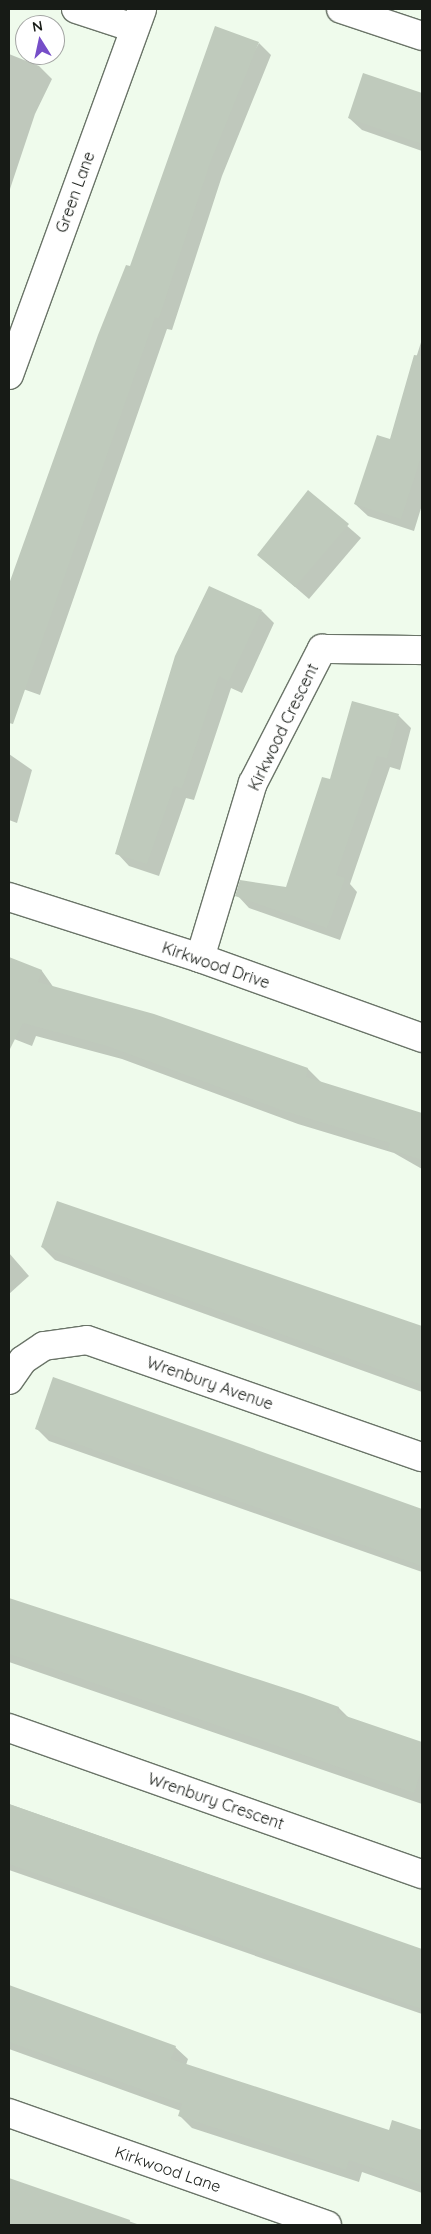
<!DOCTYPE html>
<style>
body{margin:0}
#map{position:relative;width:431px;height:2234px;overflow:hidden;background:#effbec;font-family:Quicksand,sans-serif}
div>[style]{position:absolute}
.shadow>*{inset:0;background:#0003}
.building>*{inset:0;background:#bfcabc}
.roads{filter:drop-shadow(1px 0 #6a7468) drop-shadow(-1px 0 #6a7468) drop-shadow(0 1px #6a7468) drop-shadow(0 -1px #6a7468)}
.minor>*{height:28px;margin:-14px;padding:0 14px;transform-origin:14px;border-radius:14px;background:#fff}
span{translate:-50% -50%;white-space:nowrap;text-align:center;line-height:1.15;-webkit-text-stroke:4.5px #fff;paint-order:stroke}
.street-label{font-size:16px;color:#171b16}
.frame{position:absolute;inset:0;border:10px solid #171b16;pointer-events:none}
.north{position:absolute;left:15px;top:15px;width:50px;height:50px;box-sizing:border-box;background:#fff;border:1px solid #a2a4a2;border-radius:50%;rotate:350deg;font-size:14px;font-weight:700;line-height:20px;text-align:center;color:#171b16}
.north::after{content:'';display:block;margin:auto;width:18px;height:22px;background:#764ec8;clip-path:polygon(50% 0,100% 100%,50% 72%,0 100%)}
</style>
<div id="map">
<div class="shadow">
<i style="clip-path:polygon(259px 43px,271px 55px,222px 176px,172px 330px,167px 329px,40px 695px,9px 684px,9px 596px,99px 335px,131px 268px)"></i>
<i style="clip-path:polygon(9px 54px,39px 66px,52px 79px,35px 114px,9px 192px)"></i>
<i style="clip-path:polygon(364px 75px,422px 94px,422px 151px,362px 130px,349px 118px)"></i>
<i style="clip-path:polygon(422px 339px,422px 505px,414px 531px,368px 516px,355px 504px,390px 441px)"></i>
<i style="clip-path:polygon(308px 492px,361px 538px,309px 599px,258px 555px)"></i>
<i style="clip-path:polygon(262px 611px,274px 623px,242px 693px,231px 688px,194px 800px,186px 798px,159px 876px,129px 866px,117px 853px,177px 657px)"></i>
<i style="clip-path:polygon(353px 703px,399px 716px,411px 728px,400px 770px,390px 767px,350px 884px,357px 892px,340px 940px,249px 908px,237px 895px,287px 888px,331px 781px)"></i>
<i style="clip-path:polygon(9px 754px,32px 770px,17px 823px,9px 820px)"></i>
<i style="clip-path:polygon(9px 959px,42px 971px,54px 988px,153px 1016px,308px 1069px,322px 1083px,422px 1114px,422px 1169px,394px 1153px,298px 1124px,122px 1059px,36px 1036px,32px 1046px,9px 1037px)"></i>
<i style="clip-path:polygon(58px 1203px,419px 1326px,422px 1392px,55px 1260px,42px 1247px)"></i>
<i style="clip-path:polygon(9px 1253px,29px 1276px,9px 1294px)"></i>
<i style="clip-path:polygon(37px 1429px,411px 1506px,422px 1511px,422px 1572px,49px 1441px)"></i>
<i style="clip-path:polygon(9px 1599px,302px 1695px,339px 1708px,349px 1718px,422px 1743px,422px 1804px,9px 1662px)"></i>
<i style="clip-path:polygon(9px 1804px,422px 1950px,422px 2014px,9px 1870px)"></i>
<i style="clip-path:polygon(9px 1986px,175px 2047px,188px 2059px,186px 2065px,390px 2132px,393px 2121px,422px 2131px,422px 2193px,362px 2172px,359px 2182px,192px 2128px,179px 2115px,181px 2111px,9px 2049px)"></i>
<i style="clip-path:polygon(9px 2179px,44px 2192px,140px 2225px,9px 2225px)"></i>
</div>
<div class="building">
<i style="clip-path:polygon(215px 26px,259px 42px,210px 163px,159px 318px,155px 317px,13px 724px,9px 723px,9px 584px,98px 335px,126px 265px,130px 266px)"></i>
<i style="clip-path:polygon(363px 73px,422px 93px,422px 144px,348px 118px)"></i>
<i style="clip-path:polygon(414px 355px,422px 356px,422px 454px,401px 519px,354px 504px,377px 435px,390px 439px)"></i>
<i style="clip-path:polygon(308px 490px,349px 524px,295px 587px,257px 555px)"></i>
<i style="clip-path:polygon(209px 586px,262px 610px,229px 681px,219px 676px,182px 788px,174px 786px,147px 864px,115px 854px,175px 656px)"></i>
<i style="clip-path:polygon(352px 701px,399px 714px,387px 758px,377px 756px,336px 875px,345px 878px,327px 928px,235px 896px,240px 880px,286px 887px,322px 777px,330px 779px)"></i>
<i style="clip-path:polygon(9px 957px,42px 970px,38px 982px,154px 1014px,308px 1068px,306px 1077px,422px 1113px,422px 1160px,388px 1149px,390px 1143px,284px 1111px,107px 1046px,23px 1023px,9px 1051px)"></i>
<i style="clip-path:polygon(57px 1201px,422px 1326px,422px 1385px,41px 1247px)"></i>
<i style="clip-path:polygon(53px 1377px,422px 1509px,422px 1566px,35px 1429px)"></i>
<i style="clip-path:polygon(9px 1598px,303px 1694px,339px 1707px,337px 1713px,422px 1742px,422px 1768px,414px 1793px,9px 1654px)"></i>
<i style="clip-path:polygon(9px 1804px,422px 1949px,422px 2009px,9px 1864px)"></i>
<i style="clip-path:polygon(9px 1985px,176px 2046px,171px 2059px,389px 2130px,392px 2120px,422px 2130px,422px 2185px,349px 2160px,346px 2170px,178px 2116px,182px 2104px,9px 2042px)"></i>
<i style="clip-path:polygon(9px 2178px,130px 2220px,129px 2225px,9px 2225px)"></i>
</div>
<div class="roads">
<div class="minor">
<i style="left:76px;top:9px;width:61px;rotate:18.1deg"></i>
<i style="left:341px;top:9px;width:85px;rotate:18.4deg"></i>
<i style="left:9px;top:375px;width:389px;rotate:-70deg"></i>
<i style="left:9px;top:897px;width:201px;rotate:17.7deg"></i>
<i style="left:200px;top:958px;width:236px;rotate:19.8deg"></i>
<i style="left:200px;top:958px;width:183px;rotate:-73.2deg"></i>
<i style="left:253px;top:783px;width:151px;rotate:-62.8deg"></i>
<i style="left:322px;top:649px;width:100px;rotate:0.6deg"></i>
<i style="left:9px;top:1380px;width:24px;rotate:-55deg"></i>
<i style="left:23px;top:1360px;width:25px;rotate:-34deg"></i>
<i style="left:44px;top:1346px;width:43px;rotate:-7.9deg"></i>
<i style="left:87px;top:1340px;width:355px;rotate:19.3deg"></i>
<i style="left:9px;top:1728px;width:438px;rotate:19.5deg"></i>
<i style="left:9px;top:2113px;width:337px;rotate:19.4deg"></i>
</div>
</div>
<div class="street-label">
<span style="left:75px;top:192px;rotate:-70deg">Green Lane</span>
<span style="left:283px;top:727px;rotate:-64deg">Kirkwood Crescent</span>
<span style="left:216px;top:965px;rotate:19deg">Kirkwood Drive</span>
<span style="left:210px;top:1383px;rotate:19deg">Wrenbury Avenue</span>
<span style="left:216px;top:1801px;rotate:19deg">Wrenbury Crescent</span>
<span style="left:168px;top:2169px;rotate:19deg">Kirkwood Lane</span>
</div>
<div class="frame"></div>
<div class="north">N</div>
</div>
